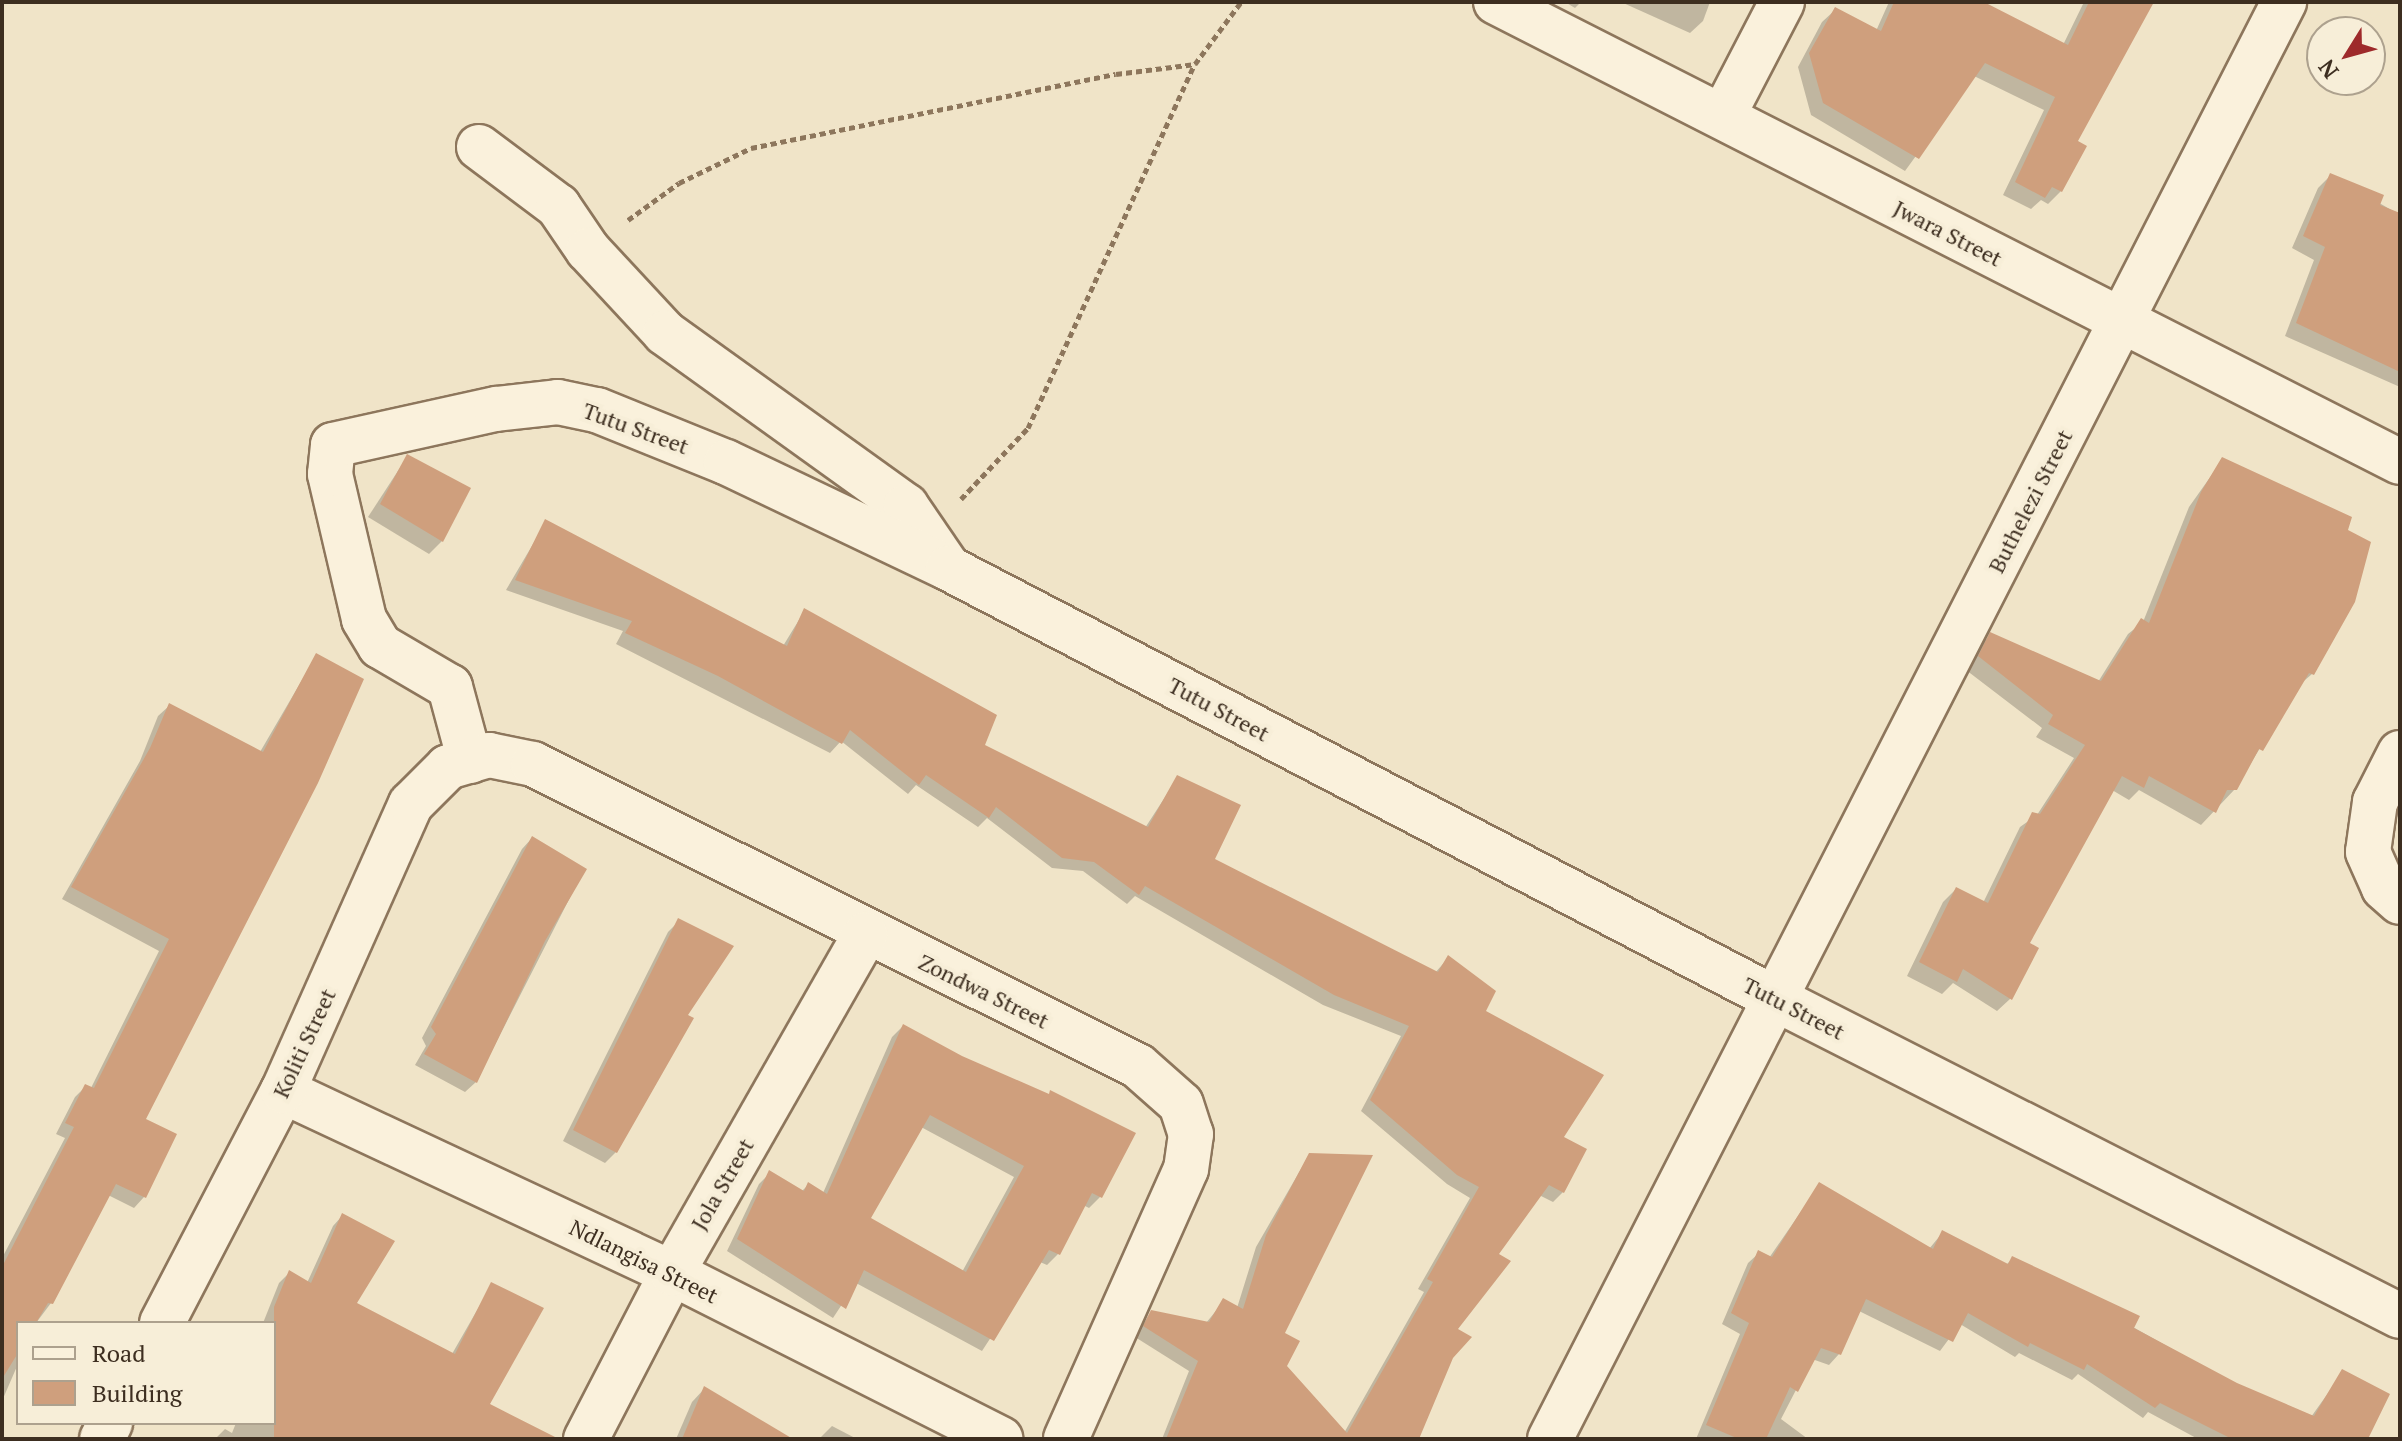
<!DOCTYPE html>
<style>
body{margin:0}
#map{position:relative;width:2402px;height:1441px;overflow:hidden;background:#f0e4c8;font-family:"PT Serif",serif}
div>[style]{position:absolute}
.shadow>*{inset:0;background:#0003}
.building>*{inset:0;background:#cf9f7d}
.path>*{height:5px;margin-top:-2.5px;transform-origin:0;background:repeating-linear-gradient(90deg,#8d765c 0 6px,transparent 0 10px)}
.roads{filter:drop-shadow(2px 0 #8d765c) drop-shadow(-2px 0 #8d765c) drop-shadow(0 2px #8d765c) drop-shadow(0 -2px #8d765c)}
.street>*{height:44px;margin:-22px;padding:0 22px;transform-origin:22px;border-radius:22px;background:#faf1dc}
span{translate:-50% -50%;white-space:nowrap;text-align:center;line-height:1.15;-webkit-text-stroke:8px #f7eed8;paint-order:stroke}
.street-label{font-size:22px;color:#3d2e20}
.frame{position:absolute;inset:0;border:4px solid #3d2e20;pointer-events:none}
.legend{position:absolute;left:16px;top:1321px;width:260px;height:104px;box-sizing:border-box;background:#f7eed8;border:2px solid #ada18e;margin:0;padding:10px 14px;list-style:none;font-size:24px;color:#3d2e20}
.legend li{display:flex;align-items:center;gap:16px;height:40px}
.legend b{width:40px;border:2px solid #ada18e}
.north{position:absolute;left:2306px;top:16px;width:80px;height:80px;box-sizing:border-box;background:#f7eed8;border:2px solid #ada18e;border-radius:50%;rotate:233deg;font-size:22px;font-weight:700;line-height:32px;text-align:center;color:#3d2e20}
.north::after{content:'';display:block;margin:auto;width:28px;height:36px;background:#9e2a2b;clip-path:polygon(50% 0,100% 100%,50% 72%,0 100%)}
</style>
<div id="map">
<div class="shadow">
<i style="clip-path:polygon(1565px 2px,1581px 2px,1575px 8px)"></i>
<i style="clip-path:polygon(1621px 2px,1710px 2px,1703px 21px,1690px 33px)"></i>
<i style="clip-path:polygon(1889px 2px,1980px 2px,2063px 45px,2084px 2px,2151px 2px,2075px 142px,2061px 191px,2048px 204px,2041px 200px,2031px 209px,2003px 195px,2044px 110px,1974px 76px,1905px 171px,1811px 115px,1798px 67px,1822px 22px,1835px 10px,1876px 31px)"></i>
<i style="clip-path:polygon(2331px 175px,2400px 215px,2400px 387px,2285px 336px,2314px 260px,2292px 248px,2318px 188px)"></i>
<i style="clip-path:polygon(407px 457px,442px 541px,429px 554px,368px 517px)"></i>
<i style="clip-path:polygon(2223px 459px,2312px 674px,2298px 686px,2235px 789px,2201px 825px,2139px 790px,2129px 800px,2112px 790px,2027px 943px,2010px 999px,1997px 1011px,1953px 983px,1942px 994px,1907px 976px,1943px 902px,1956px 889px,1983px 903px,2020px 827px,2037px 815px,2074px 758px,2036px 737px,2042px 728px,1966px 670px,1978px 647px,1991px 635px,2098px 682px,2128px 634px,2143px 622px,2189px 507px)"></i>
<i style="clip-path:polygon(546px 522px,783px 646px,805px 610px,983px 746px,1145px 828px,1178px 777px,1213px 860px,1435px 973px,1448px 958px,1561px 1138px,1563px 1192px,1553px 1202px,1539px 1195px,1496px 1254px,1455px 1330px,1451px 1357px,1413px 1439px,1162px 1439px,1189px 1371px,1135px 1337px,1151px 1312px,1206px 1323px,1224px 1301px,1237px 1308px,1256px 1247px,1309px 1155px,1283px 1334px,1285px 1366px,1344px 1433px,1424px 1292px,1418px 1289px,1470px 1198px,1447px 1184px,1361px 1111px,1401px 1036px,1323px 1005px,1135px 896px,1127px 904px,1083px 871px,1052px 868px,987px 818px,978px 827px,916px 785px,908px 794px,841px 741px,830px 753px,616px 644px,623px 631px,506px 590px)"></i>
<i style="clip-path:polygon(316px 656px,143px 1119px,144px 1197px,134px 1208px,108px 1195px,51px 1303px,36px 1323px,18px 1323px,18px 1364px,2px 1401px,2px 1258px,65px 1138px,56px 1134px,75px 1097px,86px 1086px,91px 1088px,159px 951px,62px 899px,140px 761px,158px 716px,169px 706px,260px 752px)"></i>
<i style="clip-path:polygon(532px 838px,584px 870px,476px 1082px,465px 1092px,415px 1065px,426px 1046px,422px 1038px,522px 849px)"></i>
<i style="clip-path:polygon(679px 921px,685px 1016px,616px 1152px,605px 1163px,563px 1141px,668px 932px)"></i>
<i style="clip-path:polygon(evenodd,903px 1026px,961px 1058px,1133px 1134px,1100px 1197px,1089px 1208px,1083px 1205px,1058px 1254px,1047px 1265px,1040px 1262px,982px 1351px,856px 1283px,833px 1318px,727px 1251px,759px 1184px,770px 1173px,801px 1192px,809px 1184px,823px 1193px,892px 1037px,903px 1026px,921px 1127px,1014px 1177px,962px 1272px,869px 1219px,921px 1127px)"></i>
<i style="clip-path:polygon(1820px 1184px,1929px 1249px,1943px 1232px,2006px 1265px,2012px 1259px,2236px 1385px,2311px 1417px,2343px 1372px,2366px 1439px,2198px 1439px,2148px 1412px,2143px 1418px,2078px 1374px,2072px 1380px,2019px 1353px,2015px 1357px,1960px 1324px,1940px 1351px,1859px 1311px,1839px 1354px,1829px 1365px,1812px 1359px,1781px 1419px,1808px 1439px,1696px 1439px,1740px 1334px,1722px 1324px,1748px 1263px,1759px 1253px,1769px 1258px)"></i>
<i style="clip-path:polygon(342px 1216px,354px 1304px,452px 1354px,492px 1284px,487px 1405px,479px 1439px,215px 1439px,225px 1429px,232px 1433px,236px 1423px,274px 1423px,274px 1323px,263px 1323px,279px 1283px,289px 1273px,307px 1283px,333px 1226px)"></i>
<i style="clip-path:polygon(705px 1388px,789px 1439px,676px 1439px,692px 1402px)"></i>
<i style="clip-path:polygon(832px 1426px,857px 1439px,819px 1439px)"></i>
</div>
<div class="building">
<i style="clip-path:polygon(1894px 2px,1984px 2px,2068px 45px,2089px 2px,2154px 2px,2078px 141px,2087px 146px,2062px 192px,2052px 187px,2045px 198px,2015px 182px,2055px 97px,1985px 63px,1919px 159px,1823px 103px,1809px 53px,1835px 7px,1881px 31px)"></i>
<i style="clip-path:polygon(2330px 173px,2384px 195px,2380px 205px,2400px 213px,2400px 372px,2296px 323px,2325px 247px,2303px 236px)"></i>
<i style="clip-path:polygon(407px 454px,471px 488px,443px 542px,380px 504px)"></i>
<i style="clip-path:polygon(2222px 457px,2352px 517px,2348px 530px,2371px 542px,2355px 602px,2314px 675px,2309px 673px,2263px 751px,2259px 749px,2237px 790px,2227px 790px,2216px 813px,2149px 776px,2144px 788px,2122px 776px,2030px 943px,2039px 948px,2012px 1000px,1963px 969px,1957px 982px,1919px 962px,1956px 887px,1988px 903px,2032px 812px,2040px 814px,2085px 745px,2048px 724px,2053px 715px,1978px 656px,1990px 632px,2101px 681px,2141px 618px,2149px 623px,2201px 492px)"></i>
<i style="clip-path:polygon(545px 519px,787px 646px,804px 608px,997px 715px,985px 745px,1148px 827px,1177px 775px,1241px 805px,1215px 859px,1438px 972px,1448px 955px,1496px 991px,1486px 1011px,1604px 1075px,1564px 1137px,1587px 1149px,1564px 1193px,1549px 1185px,1499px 1254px,1511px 1261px,1458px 1329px,1472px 1337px,1453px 1358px,1419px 1439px,1166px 1439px,1198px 1361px,1143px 1326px,1151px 1310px,1209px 1322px,1223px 1298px,1243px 1309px,1266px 1235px,1309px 1153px,1373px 1155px,1285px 1333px,1300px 1341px,1287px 1366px,1347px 1433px,1433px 1282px,1427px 1279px,1479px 1187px,1457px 1175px,1370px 1100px,1409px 1026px,1334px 995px,1145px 886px,1139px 895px,1094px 862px,1062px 858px,996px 807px,989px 818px,926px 775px,919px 785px,850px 730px,842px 744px,718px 676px,625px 633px,632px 621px,515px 580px)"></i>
<i style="clip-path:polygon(316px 653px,364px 679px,318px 783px,146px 1119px,177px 1134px,146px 1198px,116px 1184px,53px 1304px,48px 1303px,36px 1323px,18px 1323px,18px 1353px,2px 1379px,2px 1267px,74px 1127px,65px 1123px,85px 1084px,94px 1088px,169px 939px,71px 887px,150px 748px,169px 703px,263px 752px)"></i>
<i style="clip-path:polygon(532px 836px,587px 869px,545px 941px,477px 1083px,424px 1054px,436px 1034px,431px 1027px)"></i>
<i style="clip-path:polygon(678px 918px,734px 946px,688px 1015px,694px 1018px,617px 1153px,573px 1130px)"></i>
<i style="clip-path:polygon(evenodd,903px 1024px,962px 1056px,1049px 1094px,1050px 1090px,1136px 1133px,1102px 1198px,1092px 1193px,1060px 1255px,1049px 1250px,994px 1341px,864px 1270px,846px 1309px,737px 1239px,769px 1170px,804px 1191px,808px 1182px,827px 1194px,903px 1024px,930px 1115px,1024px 1166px,966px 1272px,871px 1218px,930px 1115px)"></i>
<i style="clip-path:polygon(1819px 1182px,1933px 1249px,1942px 1230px,2008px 1264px,2012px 1256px,2140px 1316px,2134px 1328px,2237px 1383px,2314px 1416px,2342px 1369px,2390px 1394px,2368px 1439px,2232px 1439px,2160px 1403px,2155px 1408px,2087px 1364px,2084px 1370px,2030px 1343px,2028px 1347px,1968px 1313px,1953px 1342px,1866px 1299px,1841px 1355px,1821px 1348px,1798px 1392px,1790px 1387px,1766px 1439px,1739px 1439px,1706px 1425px,1749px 1323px,1731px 1313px,1758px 1250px,1772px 1257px)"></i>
<i style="clip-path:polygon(342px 1213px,395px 1241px,357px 1303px,455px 1354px,491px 1282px,544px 1308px,490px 1404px,559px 1439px,274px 1439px,274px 1307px,289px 1270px,311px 1283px)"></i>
<i style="clip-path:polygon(704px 1386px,793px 1439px,682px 1439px)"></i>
</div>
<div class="path">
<i style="left:628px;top:220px;width:63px;rotate:-36deg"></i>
<i style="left:679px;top:183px;width:80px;rotate:-25.9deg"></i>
<i style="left:751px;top:148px;width:372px;rotate:-11.5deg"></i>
<i style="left:1116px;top:74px;width:80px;rotate:-7.2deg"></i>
<i style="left:961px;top:499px;width:98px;rotate:-46.7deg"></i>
<i style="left:1028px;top:428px;width:400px;rotate:-65.4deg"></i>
<i style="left:1195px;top:64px;width:77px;rotate:-53.4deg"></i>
</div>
<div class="roads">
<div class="street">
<i style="left:1496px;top:2px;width:1014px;rotate:26.97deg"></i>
<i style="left:1723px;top:116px;width:128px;rotate:-62.6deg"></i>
<i style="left:479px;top:147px;width:99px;rotate:36.8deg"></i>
<i style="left:558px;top:206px;width:53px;rotate:55.7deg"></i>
<i style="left:588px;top:250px;width:113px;rotate:47.1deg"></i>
<i style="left:665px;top:333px;width:297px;rotate:35.7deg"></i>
<i style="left:906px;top:506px;width:73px;rotate:55.7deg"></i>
<i style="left:2400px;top:753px;width:55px;rotate:117deg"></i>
<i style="left:2375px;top:802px;width:50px;rotate:98deg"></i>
<i style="left:2368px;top:852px;width:39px;rotate:66deg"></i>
<i style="left:2384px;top:888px;width:21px;rotate:41deg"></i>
<i style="left:470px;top:761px;width:77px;rotate:-105.1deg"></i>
<i style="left:450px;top:687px;width:81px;rotate:-149.6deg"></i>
<i style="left:380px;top:646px;width:31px;rotate:-121deg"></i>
<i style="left:364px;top:619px;width:149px;rotate:-103.2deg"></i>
<i style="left:330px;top:474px;width:29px;rotate:-84deg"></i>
<i style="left:333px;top:445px;width:167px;rotate:-12.5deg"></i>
<i style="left:496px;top:409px;width:62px;rotate:-6.4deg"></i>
<i style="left:558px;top:402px;width:40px;rotate:12deg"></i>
<i style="left:597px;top:410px;width:139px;rotate:22deg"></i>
<i style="left:726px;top:462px;width:246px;rotate:25.5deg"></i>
<i style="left:948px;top:568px;width:929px;rotate:27.5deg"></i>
<i style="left:1772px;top:997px;width:704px;rotate:26.93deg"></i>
<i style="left:283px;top:1091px;width:429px;rotate:25.1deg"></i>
<i style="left:672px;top:1273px;width:368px;rotate:26.8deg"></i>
<i style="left:162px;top:1323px;width:262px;rotate:-62.5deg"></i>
<i style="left:283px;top:1091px;width:314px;rotate:-66deg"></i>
<i style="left:411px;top:804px;width:52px;rotate:-45deg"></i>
<i style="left:448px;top:767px;width:43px;rotate:-16.3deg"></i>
<i style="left:489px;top:755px;width:45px;rotate:11.6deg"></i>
<i style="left:533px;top:764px;width:676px;rotate:26.53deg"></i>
<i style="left:1138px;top:1066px;width:57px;rotate:41.5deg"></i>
<i style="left:1181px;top:1104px;width:32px;rotate:72deg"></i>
<i style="left:1191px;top:1134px;width:35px;rotate:98deg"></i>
<i style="left:1186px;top:1169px;width:295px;rotate:114deg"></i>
<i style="left:102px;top:1439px;width:18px;rotate:-63deg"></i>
<i style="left:586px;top:1439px;width:187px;rotate:-62.6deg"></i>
<i style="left:672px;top:1273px;width:390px;rotate:-60.3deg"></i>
<i style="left:1550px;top:1439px;width:1614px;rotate:-62.94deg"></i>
</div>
</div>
<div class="street-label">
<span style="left:1948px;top:233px;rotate:27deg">Jwara Street</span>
<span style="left:636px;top:428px;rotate:20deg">Tutu Street</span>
<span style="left:2030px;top:501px;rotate:-63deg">Buthelezi Street</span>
<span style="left:1219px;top:709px;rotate:28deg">Tutu Street</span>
<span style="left:984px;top:991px;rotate:26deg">Zondwa Street</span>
<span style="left:1794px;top:1008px;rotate:27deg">Tutu Street</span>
<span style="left:304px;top:1043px;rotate:-65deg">Koliti Street</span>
<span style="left:722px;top:1184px;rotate:-60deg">Jola Street</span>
<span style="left:644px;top:1261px;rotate:26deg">Ndlangisa Street</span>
</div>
<div class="frame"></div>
<ul class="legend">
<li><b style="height:10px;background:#faf1dc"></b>Road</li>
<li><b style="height:22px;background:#cf9f7d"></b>Building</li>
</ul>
<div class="north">N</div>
</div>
